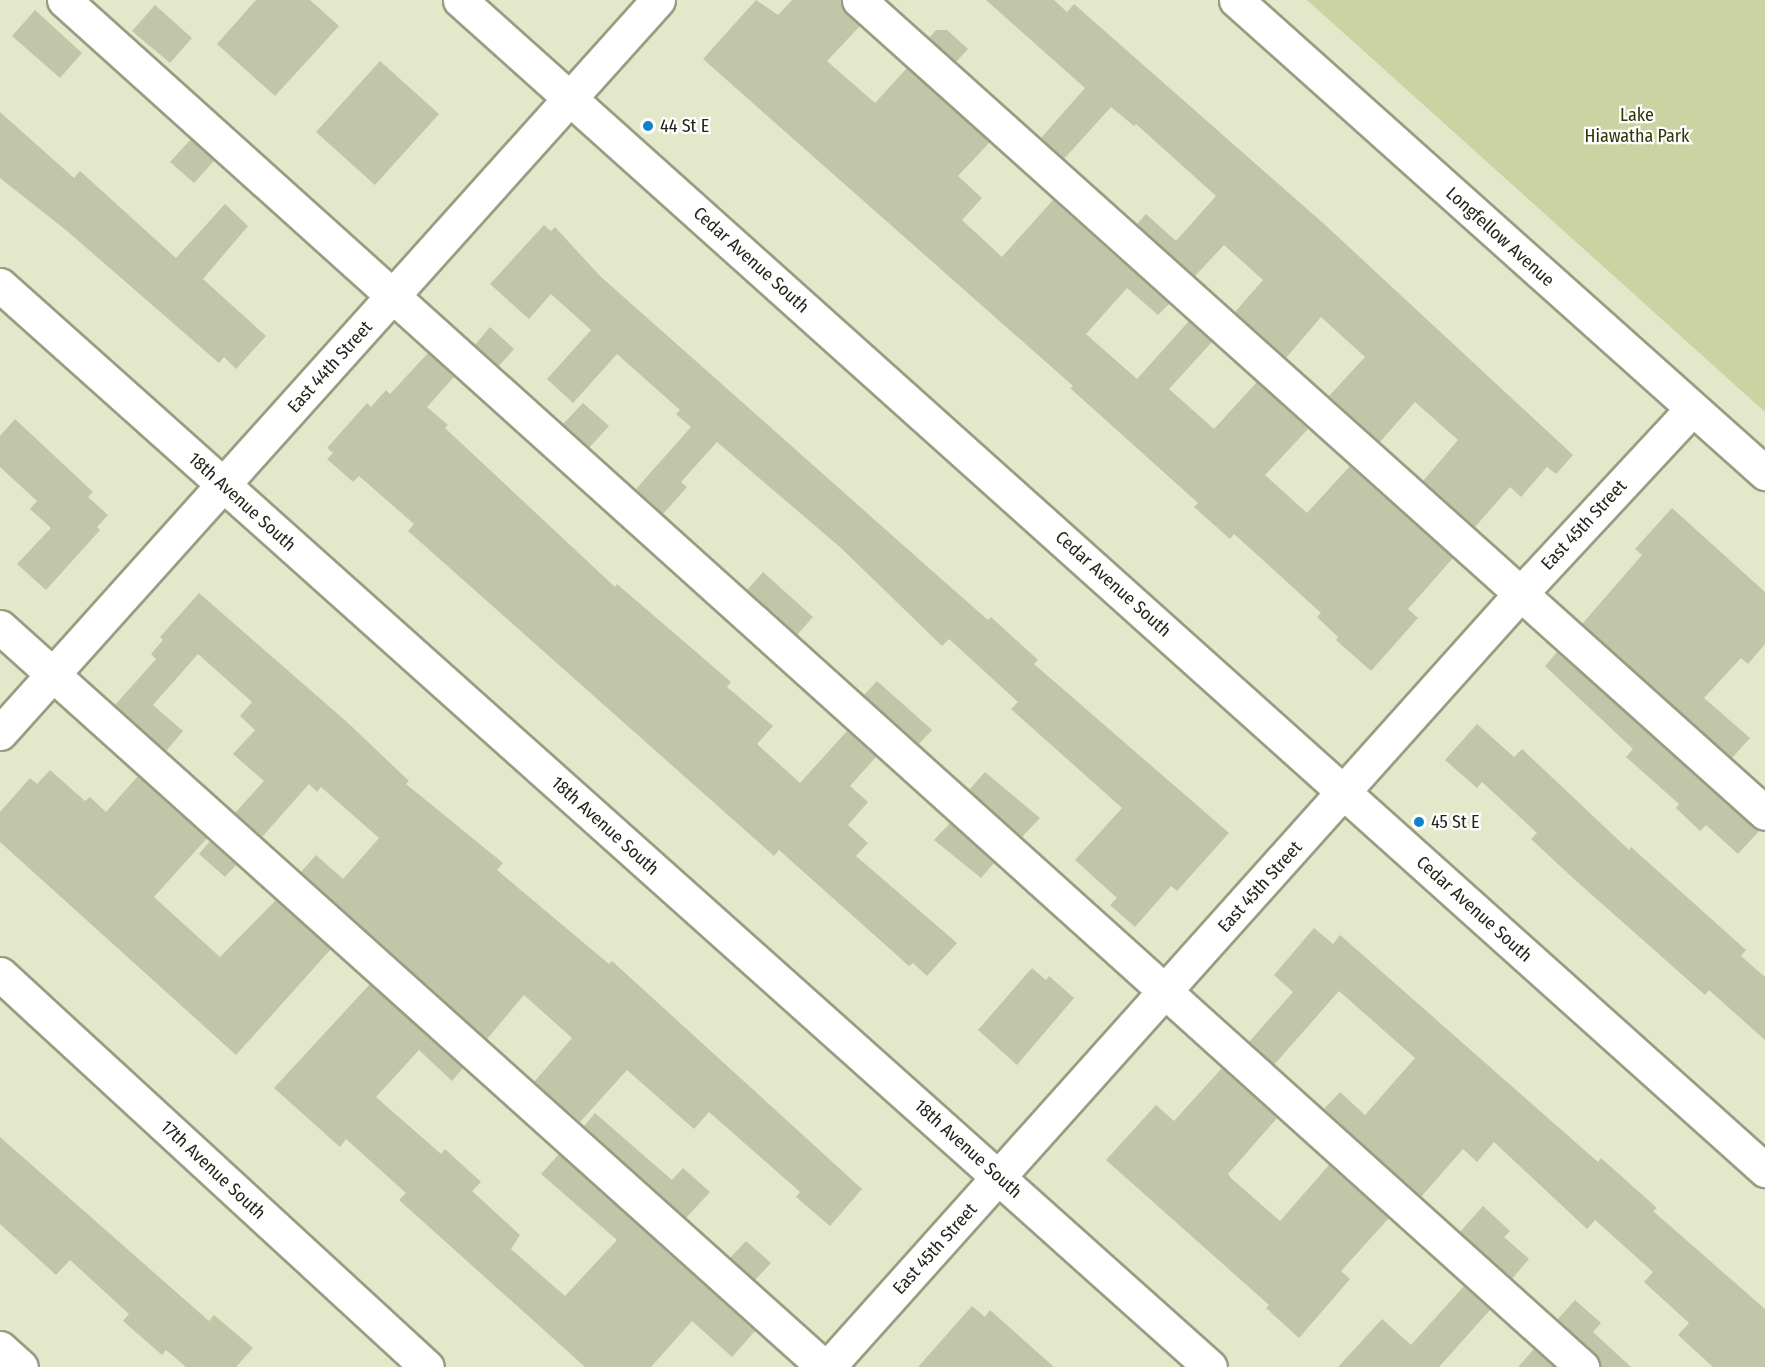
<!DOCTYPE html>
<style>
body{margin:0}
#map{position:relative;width:1765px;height:1367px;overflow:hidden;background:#e4e8ca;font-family:"Fira Sans Condensed",sans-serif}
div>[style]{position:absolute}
.green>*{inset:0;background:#ccd3a3}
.building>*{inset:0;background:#c2c6a9}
.roads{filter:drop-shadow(2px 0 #999d81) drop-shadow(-2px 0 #999d81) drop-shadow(0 2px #999d81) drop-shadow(0 -2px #999d81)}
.minor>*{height:33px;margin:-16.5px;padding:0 16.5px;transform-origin:16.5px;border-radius:16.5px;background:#fff}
.major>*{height:33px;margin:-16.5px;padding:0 16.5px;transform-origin:16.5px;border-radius:16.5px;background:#fff}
.dots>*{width:16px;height:16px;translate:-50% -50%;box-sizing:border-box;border:3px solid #fff;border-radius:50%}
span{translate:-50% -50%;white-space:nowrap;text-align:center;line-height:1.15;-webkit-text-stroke:4.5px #fff;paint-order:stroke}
.park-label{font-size:18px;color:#313504}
.poi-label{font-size:18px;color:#24261b}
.left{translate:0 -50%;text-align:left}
.street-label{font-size:18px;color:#24261b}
</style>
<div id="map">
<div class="green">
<i style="clip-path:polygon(1307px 0,1765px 0,1765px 412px)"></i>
</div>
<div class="building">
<i style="clip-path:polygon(256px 0,310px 0,339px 26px,275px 96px,217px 44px)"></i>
<i style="clip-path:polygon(756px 0,778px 15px,792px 0,841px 0,846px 14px,860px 26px,827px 61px,875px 103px,907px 68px,990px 142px,958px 176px,982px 198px,962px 220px,1002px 257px,1053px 200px,1169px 304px,1158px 315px,1127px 288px,1086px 334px,1137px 379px,1189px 321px,1212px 342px,1169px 389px,1214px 429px,1257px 382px,1308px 429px,1265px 475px,1307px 513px,1350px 466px,1453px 558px,1408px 609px,1418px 618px,1371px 671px,1336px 640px,1338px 637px,1317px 617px,1321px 613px,1275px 571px,1234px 534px,1230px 539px,1194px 507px,1198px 503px,1070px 388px,1073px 386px,703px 59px)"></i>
<i style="clip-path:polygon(986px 0,1054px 0,1067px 12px,1074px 4px,1323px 223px,1573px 455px,1556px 474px,1547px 467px,1521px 497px,1510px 487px,1475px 527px,1423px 481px,1458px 440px,1415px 402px,1380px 442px,1329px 396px,1365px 357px,1321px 317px,1286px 358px,1235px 312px,1263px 280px,1224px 245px,1195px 276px,1137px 224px,1146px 214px,1176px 241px,1216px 196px,1136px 124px,1134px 126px,1111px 107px,1064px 159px,1041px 138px,1085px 88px)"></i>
<i style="clip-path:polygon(155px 5px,192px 38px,170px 63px,132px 31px)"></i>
<i style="clip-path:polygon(35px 10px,82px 53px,60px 78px,12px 36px)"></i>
<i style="clip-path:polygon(936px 30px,947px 30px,968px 49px,956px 62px,929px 38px)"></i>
<i style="clip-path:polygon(380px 61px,439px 114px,375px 185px,316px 132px)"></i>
<i style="clip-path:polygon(0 112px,74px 178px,80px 171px,176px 258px,225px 204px,248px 226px,203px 279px,266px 336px,236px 369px,224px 357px,219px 363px,67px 231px,0 178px)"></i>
<i style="clip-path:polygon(191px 139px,214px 161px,194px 183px,170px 162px)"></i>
<i style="clip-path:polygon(544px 225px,551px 231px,555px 227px,600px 276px,930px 569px,988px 620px,991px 617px,1038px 660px,1034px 664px,1229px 833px,1177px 891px,1171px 886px,1135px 927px,1110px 905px,1117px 898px,1075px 860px,1122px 808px,1011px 709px,1018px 702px,949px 639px,942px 646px,841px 548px,717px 442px,681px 482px,687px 487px,663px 514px,636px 489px,691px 427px,676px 414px,680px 410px,617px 354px,573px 403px,547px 379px,591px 330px,551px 294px,529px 319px,490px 284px)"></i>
<i style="clip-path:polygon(490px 327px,514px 349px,499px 366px,475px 345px)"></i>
<i style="clip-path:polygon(428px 353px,454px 377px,427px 407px,448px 425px,445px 428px,615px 587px,617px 584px,731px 682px,727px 687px,773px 726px,757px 744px,800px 783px,847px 731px,876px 757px,850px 786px,868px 802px,848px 825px,868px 843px,856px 856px,957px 943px,927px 976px,913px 963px,909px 966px,779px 850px,774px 856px,408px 531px,414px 524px,359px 476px,353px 482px,327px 459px,333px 453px,327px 448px,367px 403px,371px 407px,386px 390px,390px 394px)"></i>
<i style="clip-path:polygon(583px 403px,609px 426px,589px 448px,563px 424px)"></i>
<i style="clip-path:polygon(15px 419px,93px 492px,88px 497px,108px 515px,97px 527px,100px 530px,46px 590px,17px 564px,51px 528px,30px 509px,37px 501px,0 467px,0 436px)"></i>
<i style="clip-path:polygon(1672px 508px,1765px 592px,1765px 644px,1748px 664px,1741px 658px,1704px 698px,1750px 738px,1732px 758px,1582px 624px,1642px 555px,1635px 549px)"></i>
<i style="clip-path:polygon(763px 572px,813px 617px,797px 635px,747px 590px)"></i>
<i style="clip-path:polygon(199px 593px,347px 722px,409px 781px,406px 784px,503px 863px,497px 870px,609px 964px,612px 961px,862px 1189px,830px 1226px,796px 1197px,800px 1192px,709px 1112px,694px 1129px,627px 1070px,580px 1122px,534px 1082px,572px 1038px,524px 995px,487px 1039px,301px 872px,316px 855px,343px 879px,379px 838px,321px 787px,317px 792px,309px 784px,262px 837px,235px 813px,264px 781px,233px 754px,255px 730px,240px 716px,252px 702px,198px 654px,153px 705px,183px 731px,166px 751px,115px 705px,156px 659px,151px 654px,163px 640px,160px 637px)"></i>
<i style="clip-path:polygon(1557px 652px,1759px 831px,1738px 854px,1706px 825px,1700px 831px,1676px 808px,1679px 804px,1626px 757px,1633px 749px,1545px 666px)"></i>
<i style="clip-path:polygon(877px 681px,932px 730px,919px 744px,864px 695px)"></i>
<i style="clip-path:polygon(1477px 724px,1514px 757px,1522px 749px,1629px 850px,1631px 847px,1746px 950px,1741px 956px,1765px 977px,1765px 1040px,1709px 990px,1705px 995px,1574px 879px,1531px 839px,1537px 833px,1482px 782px,1477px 788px,1445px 760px)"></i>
<i style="clip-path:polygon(50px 770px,85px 801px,90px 797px,106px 812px,138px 776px,207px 838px,154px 897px,220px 957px,276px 900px,331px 949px,236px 1055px,0 842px,0 812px,30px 778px,37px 784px)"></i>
<i style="clip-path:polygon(985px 772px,1040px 818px,1022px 837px,969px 790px)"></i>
<i style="clip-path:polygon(950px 823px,994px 863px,981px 878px,934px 840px)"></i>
<i style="clip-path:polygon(210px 841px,236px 865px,225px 877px,199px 854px)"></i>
<i style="clip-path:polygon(1314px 928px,1333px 944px,1340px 935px,1598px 1162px,1601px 1158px,1657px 1208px,1653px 1211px,1765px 1309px,1765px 1367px,1713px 1367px,1678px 1335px,1689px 1323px,1644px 1282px,1653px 1272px,1595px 1220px,1587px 1229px,1494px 1142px,1477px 1162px,1463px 1149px,1421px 1197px,1324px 1109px,1340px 1092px,1365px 1115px,1415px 1058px,1339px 991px,1274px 1065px,1249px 1042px,1293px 992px,1274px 975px)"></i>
<i style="clip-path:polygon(1032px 968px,1046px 980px,1049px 976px,1074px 998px,1017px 1065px,978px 1030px)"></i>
<i style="clip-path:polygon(370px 984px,463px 1068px,452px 1081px,419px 1050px,376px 1097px,441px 1154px,445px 1149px,481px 1182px,472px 1191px,520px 1235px,511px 1249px,565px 1296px,617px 1240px,541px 1174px,559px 1154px,755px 1331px,732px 1357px,692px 1321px,651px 1367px,585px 1367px,399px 1200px,406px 1193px,346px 1139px,340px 1147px,274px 1088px)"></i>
<i style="clip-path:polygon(1222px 1068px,1277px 1118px,1228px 1174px,1232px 1179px,1280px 1221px,1329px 1165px,1389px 1218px,1341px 1271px,1350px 1279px,1299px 1338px,1266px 1308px,1269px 1305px,1106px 1160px,1156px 1105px,1174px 1121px)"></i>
<i style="clip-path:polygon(595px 1113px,672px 1180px,683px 1168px,710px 1192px,686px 1218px,584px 1126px)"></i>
<i style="clip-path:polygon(0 1137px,209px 1321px,214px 1315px,253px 1348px,236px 1367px,186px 1367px,166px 1350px,162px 1355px,123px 1321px,129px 1314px,70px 1260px,56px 1275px,0 1224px)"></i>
<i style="clip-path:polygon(1483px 1206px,1510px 1231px,1504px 1237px,1529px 1259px,1512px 1279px,1460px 1232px)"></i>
<i style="clip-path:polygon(746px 1241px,771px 1263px,755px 1280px,730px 1258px)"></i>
<i style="clip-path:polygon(1464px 1286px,1490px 1310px,1439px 1367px,1338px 1367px,1382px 1319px,1411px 1345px)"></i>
<i style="clip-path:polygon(1575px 1300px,1601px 1323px,1593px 1332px,1631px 1367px,1600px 1367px,1595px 1353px,1557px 1320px)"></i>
<i style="clip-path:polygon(972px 1306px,985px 1317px,990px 1310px,1054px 1367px,918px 1367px)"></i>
<i style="clip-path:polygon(1534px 1349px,1554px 1367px,1518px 1367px)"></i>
</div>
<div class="roads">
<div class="minor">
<i style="left:64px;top:0;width:2043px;rotate:42deg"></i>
<i style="left:859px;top:0;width:1217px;rotate:41.9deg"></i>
<i style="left:1236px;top:0;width:710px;rotate:41.8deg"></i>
<i style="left:0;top:285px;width:1623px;rotate:41.8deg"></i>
<i style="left:0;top:627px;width:1108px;rotate:41.93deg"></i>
<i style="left:0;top:733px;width:985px;rotate:-48.09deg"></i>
<i style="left:0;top:974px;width:580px;rotate:42.63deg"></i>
<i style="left:0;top:1348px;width:28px;rotate:42deg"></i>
<i style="left:828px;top:1367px;width:1037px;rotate:-48.16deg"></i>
<i style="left:1520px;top:594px;width:253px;rotate:-47.1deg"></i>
</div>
<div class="major">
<i style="left:460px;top:0;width:1753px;rotate:41.88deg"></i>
</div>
</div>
<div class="dots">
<i style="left:648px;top:126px;background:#0e83cc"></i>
<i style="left:1419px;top:822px;background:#0e83cc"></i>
</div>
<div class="park-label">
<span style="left:1637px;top:126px">Lake<br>Hiawatha Park</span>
</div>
<div class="poi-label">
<span class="left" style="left:660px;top:126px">44 St E</span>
<span class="left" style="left:1431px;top:822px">45 St E</span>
</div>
<div class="street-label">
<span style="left:1500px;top:237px;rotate:42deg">Longfellow Avenue</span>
<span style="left:751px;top:260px;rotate:42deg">Cedar Avenue South</span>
<span style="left:330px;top:367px;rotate:-48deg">East 44th Street</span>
<span style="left:242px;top:502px;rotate:42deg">18th Avenue South</span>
<span style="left:1584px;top:525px;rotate:-47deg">East 45th Street</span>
<span style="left:1113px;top:584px;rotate:42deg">Cedar Avenue South</span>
<span style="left:605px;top:826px;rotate:42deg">18th Avenue South</span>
<span style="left:1260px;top:887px;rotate:-48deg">East 45th Street</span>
<span style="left:1474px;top:909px;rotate:42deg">Cedar Avenue South</span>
<span style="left:968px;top:1149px;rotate:42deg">18th Avenue South</span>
<span style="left:213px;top:1170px;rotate:43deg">17th Avenue South</span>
<span style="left:935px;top:1249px;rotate:-48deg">East 45th Street</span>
</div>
</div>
